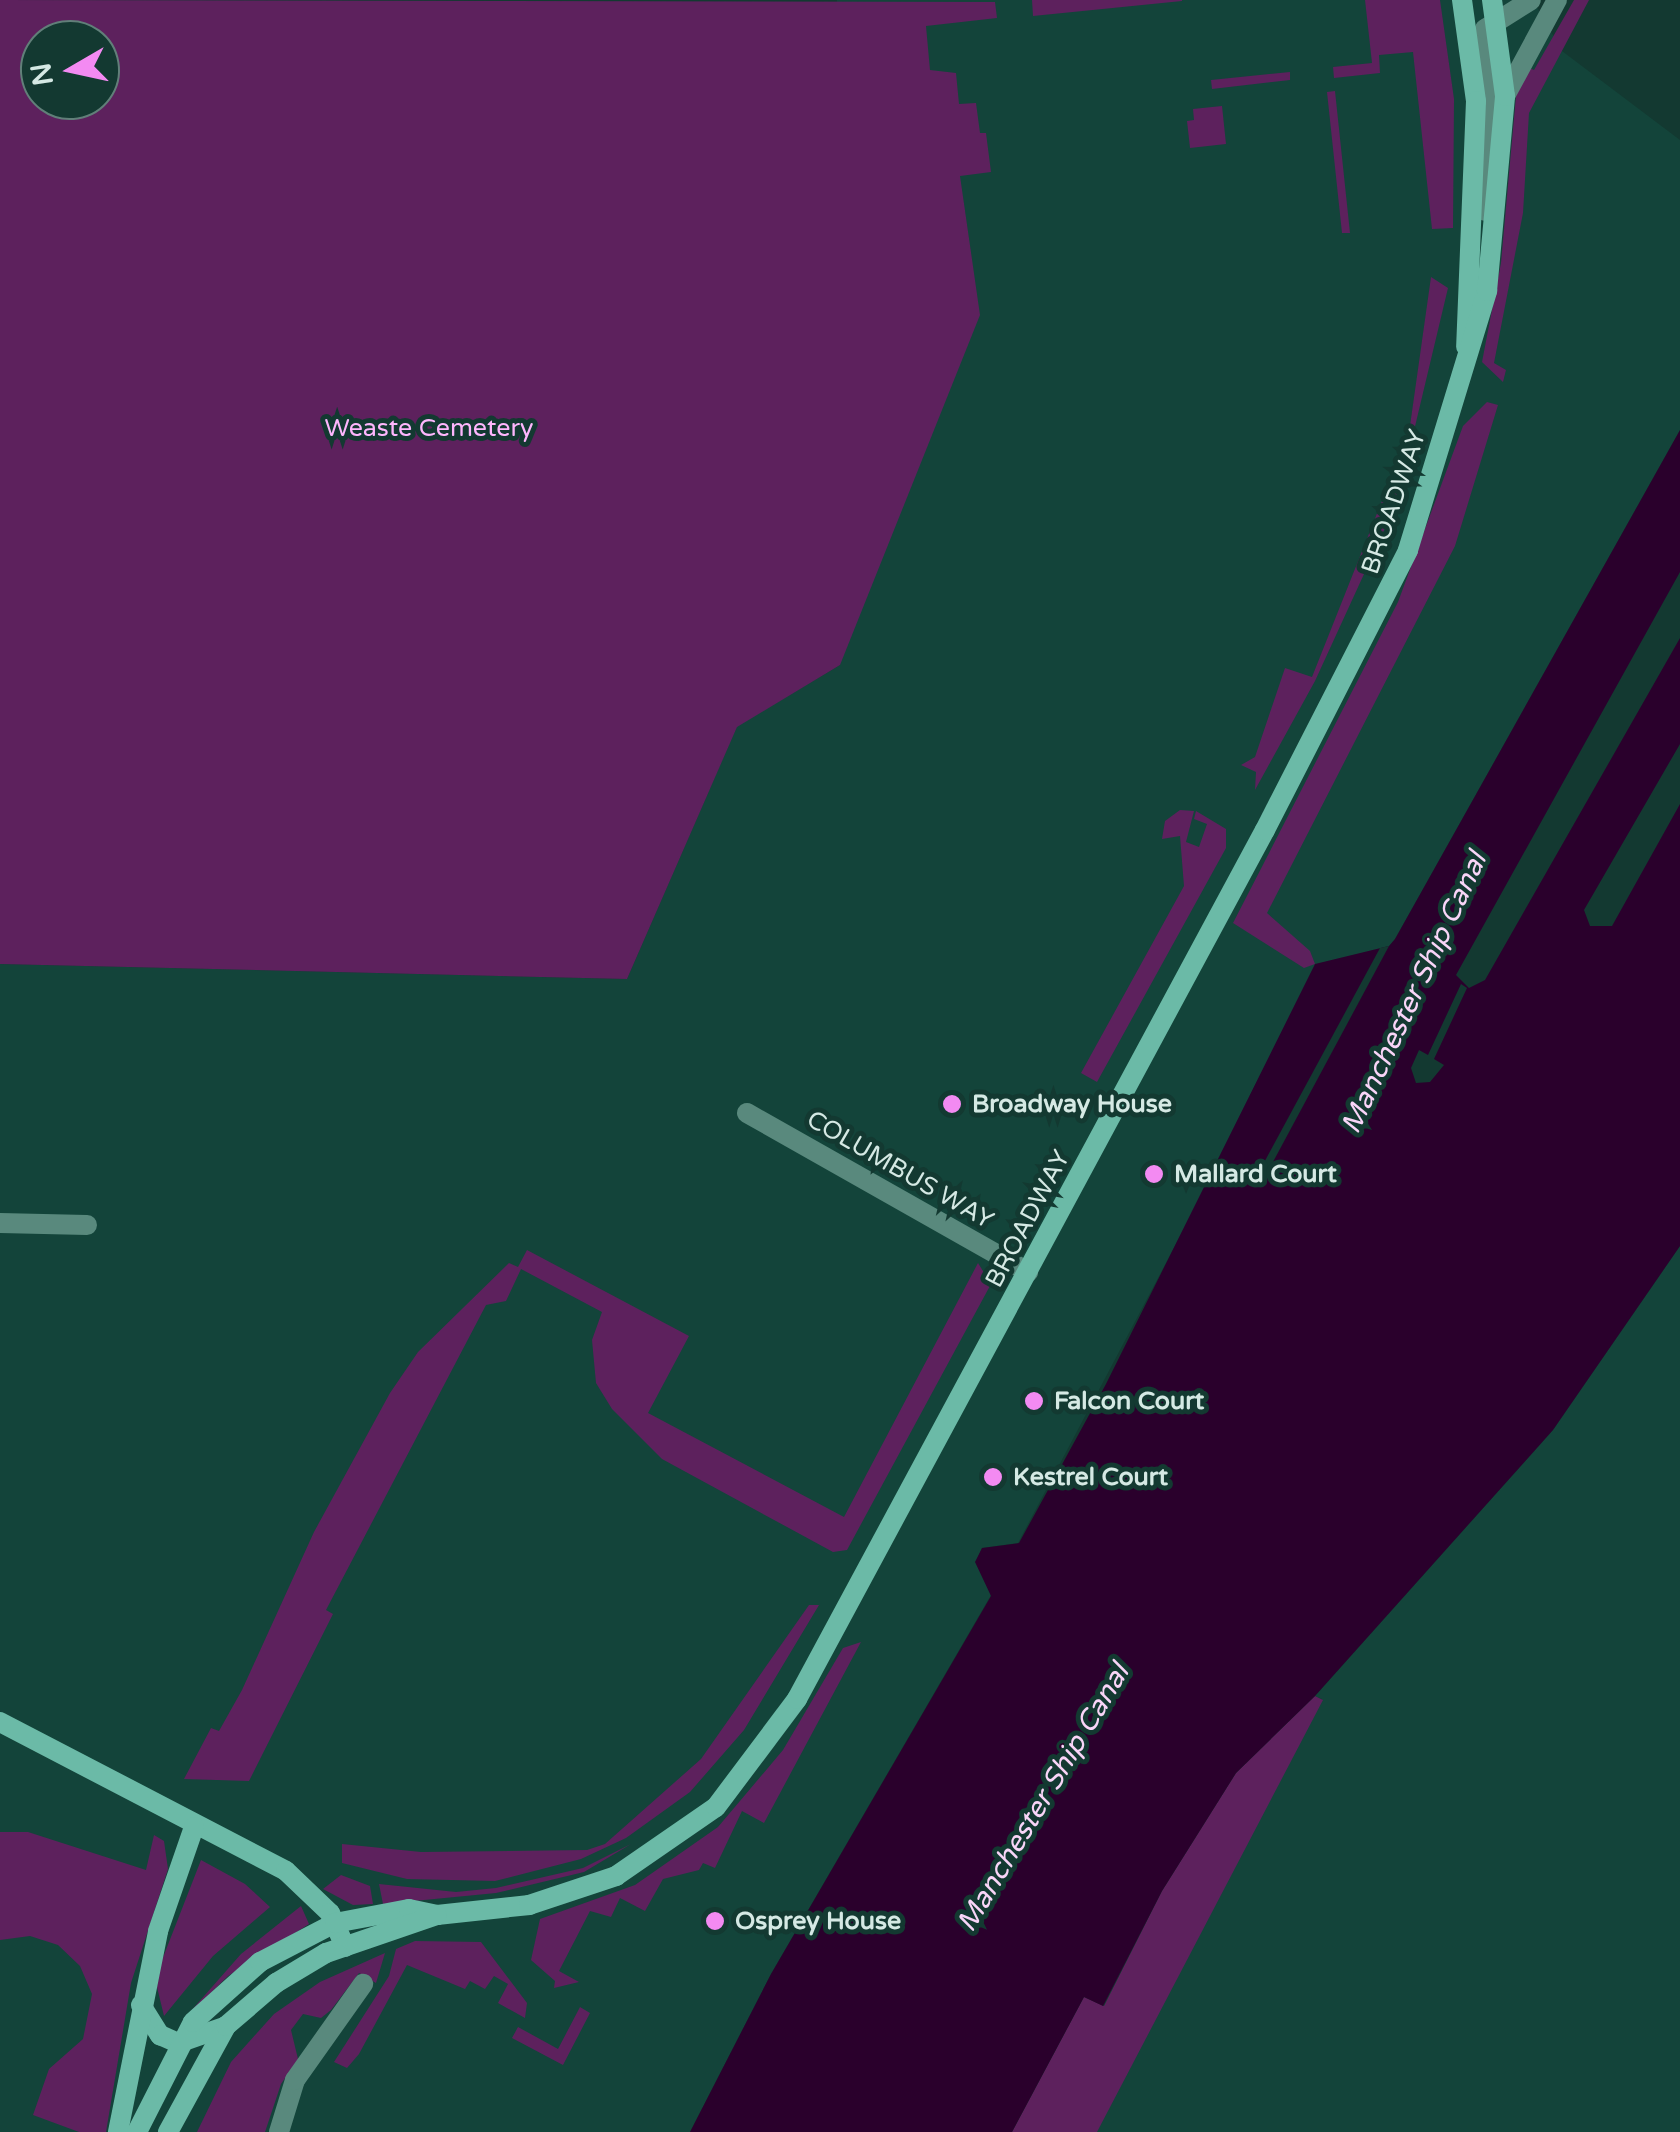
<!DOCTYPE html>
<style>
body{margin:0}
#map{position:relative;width:1680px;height:2132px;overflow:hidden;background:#133931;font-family:"Varela Round",sans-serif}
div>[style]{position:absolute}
.built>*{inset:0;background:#13443a}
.green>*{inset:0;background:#5d215d}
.water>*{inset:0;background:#2a002c}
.pier>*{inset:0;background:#133931}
.street>*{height:20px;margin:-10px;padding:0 10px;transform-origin:10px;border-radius:10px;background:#59897d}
.secondary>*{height:20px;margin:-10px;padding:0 10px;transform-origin:10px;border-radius:10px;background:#6bbaa7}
.dots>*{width:28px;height:28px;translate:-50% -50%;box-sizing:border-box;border:5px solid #133931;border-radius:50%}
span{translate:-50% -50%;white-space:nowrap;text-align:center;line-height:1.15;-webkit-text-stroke:10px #133931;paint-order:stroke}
.park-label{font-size:25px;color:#feb6fd}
.street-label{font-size:25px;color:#d5e9e4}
.poi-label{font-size:25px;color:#d5e9e4;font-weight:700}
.left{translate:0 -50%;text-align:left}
.water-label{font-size:28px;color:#f9d5f8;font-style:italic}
.north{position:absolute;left:20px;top:20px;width:100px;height:100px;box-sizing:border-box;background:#133931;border:2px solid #617f79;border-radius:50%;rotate:261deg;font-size:28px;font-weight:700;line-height:40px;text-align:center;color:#d5e9e4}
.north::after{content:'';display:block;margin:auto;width:35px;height:45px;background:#f38af2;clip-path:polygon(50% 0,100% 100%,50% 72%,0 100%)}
</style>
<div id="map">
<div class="built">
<i style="clip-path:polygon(837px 0,1533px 0,1562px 51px,1680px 140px,1680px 430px,1395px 939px,1213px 1174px,1018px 1543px,982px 1548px,976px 1562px,991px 1595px,771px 1974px,690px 2132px,0 2132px,0 964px,627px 979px,737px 726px,840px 665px)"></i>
<i style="clip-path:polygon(1680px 1246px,1680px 2132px,1096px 2132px,1322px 1699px,1315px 1696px,1553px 1430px)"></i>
</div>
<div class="green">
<i style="clip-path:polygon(evenodd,0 0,995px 2px,997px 18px,926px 26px,930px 70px,956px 73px,959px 104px,976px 103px,980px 133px,986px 133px,991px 172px,960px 176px,980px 315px,840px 665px,737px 727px,627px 979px,0 964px,0 0,100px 40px,100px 100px,40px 100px,40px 40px,100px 40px)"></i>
<i style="clip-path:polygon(1032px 0,1182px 0,1182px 1px,1033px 16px)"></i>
<i style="clip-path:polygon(1365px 0,1440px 0,1454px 99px,1453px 228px,1432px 229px,1413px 52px,1379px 55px,1380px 73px,1334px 78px,1333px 67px,1372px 63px)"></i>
<i style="clip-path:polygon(1574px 0,1589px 0,1529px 113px,1523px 213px,1494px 363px,1506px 370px,1503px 382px,1482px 362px,1501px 263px,1516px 96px,1527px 67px,1534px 70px)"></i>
<i style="clip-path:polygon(1290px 72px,1290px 80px,1212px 89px,1211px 80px)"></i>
<i style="clip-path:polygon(1335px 91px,1350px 233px,1342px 233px,1327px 92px)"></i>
<i style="clip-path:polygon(1222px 106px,1226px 144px,1190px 148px,1187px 121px,1194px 120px,1193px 109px)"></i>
<i style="clip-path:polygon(1431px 277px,1448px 288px,1397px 502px,1315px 681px,1255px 790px,1256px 772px,1241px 765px,1255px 757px,1285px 668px,1312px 677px,1409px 433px)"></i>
<i style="clip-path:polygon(1487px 402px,1498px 405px,1455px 546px,1267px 913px,1310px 951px,1315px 964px,1304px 968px,1233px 923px,1398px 602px,1463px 426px)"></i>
<i style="clip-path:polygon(1180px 810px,1194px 811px,1186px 842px,1199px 847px,1207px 824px,1194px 819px,1196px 811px,1226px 829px,1226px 848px,1097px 1082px,1081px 1073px,1184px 886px,1180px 836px,1162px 839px,1165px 821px)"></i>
<i style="clip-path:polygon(527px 1250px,689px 1336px,648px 1413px,844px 1517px,978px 1263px,991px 1284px,847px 1550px,833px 1552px,662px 1459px,612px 1409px,596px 1383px,592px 1340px,602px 1312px,521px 1269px,506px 1301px,486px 1305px,326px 1610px,333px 1614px,249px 1781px,184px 1779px,211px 1728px,219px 1731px,242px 1690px,314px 1532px,390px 1393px,418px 1352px,509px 1263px,518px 1267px)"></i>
<i style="clip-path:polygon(809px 1605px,819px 1605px,744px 1730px,690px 1792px,626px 1838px,581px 1859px,495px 1881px,407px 1879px,342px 1863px,342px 1844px,421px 1852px,587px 1850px,605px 1844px,701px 1759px)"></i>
<i style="clip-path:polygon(861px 1642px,764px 1823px,742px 1811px,715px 1868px,703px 1863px,699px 1870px,663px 1879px,645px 1911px,620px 1898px,611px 1917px,590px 1911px,559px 1971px,579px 1982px,554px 1988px,555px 1981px,531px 1960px,540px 1919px,635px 1885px,718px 1827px,783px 1750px,843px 1648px)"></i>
<i style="clip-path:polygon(1315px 1696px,1323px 1700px,1097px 2132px,1012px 2132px,1084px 1997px,1104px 2006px,1162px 1891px,1236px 1773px)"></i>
<i style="clip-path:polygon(0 1832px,28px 1832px,146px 1870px,154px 1835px,164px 1841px,168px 1869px,131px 1983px,106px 2132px,79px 2132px,33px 2115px,49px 2069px,83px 2039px,92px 1994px,80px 1966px,58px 1945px,30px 1936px,0 1940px)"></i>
<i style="clip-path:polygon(631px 1844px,584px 1872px,496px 1893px,383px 1904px,379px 1884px,456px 1892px,496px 1888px,583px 1868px)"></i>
<i style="clip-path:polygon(201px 1860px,245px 1884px,270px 1907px,213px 1956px,164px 2016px,157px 1987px,162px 1960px)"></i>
<i style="clip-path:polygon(341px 1875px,370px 1886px,373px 1904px,353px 1905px,323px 1889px)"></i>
<i style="clip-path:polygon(301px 1906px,309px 1924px,228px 1976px,183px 2020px,241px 1954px)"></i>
<i style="clip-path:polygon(415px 1941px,481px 1942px,527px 2003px,525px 2018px,498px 2003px,508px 1984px,494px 1976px,485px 1989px,470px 1981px,465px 1989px,407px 1965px,359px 2054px,347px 2068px,334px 2062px,389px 1976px,396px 1949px)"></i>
<i style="clip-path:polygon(385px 1953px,376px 1983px,359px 1973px,331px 2010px,321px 2018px,303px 2014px,291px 2030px,298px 2059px,281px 2084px,265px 2132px,197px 2132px,231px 2062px,274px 2014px,320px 1982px)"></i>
<i style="clip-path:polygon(580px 2007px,590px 2013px,563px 2065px,512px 2038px,518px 2027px,558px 2049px)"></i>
</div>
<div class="water">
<i style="clip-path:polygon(1680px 430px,1680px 572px,1456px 975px,1469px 988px,1485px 980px,1680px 638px,1680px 744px,1584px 910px,1590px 926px,1612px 926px,1680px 804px,1680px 1246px,1553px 1430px,1315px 1696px,1236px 1773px,1162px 1891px,1103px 2006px,1084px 1997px,1012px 2132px,690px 2132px,771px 1974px,991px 1596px,975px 1562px,982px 1548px,1019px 1543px,1106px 1384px,1315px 964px,1389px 946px,1395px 939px)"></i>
</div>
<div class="pier">
<i style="clip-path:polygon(1389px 946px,1267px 1173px,1260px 1170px,1380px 948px)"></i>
<i style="clip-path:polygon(1461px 984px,1467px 988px,1434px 1059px,1444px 1065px,1430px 1082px,1416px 1083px,1411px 1068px,1419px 1050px,1428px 1055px)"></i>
</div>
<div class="street">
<i style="left:1505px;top:96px;width:109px;rotate:-61.6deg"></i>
<i style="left:1485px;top:211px;width:182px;rotate:-90deg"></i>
<i style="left:1485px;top:29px;width:54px;rotate:-32.2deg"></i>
<i style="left:747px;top:1113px;width:323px;rotate:29.5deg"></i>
<i style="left:0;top:1223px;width:87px;rotate:1.3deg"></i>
<i style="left:279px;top:2132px;width:54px;rotate:-72.9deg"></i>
<i style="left:295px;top:2080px;width:118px;rotate:-54.7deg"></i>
</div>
<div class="secondary">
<i style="left:1462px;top:0;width:102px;rotate:82.1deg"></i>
<i style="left:1476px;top:101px;width:246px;rotate:92.3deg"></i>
<i style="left:0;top:1722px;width:322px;rotate:27.5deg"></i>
<i style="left:286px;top:1871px;width:61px;rotate:43.7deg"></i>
<i style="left:330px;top:1913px;width:37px;rotate:66deg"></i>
<i style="left:141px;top:2005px;width:36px;rotate:58deg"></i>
<i style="left:160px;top:2035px;width:20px;rotate:24deg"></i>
<i style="left:178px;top:2043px;width:49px;rotate:-19.2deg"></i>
<i style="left:118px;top:2132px;width:205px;rotate:-78.7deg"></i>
<i style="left:158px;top:1931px;width:110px;rotate:-70.9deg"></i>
<i style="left:137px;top:2132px;width:123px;rotate:-63deg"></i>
<i style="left:193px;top:2022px;width:90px;rotate:-41.8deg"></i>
<i style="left:260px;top:1962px;width:85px;rotate:-27.5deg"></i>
<i style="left:335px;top:1923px;width:75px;rotate:-10.7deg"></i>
<i style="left:409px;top:1909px;width:29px;rotate:12deg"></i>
<i style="left:437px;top:1915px;width:93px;rotate:-6.2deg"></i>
<i style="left:529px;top:1905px;width:92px;rotate:-18.4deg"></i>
<i style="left:616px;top:1876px;width:121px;rotate:-34.6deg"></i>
<i style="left:716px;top:1807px;width:135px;rotate:-53.1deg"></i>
<i style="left:797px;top:1699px;width:987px;rotate:-61.7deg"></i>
<i style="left:1265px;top:830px;width:314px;rotate:-62.9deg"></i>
<i style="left:1408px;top:550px;width:271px;rotate:-73deg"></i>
<i style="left:1487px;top:291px;width:196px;rotate:-84.7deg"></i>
<i style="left:1505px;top:96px;width:97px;rotate:-97.7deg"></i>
<i style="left:168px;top:2132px;width:121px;rotate:-61.3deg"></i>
<i style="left:226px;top:2026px;width:66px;rotate:-40.7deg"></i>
<i style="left:276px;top:1983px;width:58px;rotate:-31deg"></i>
<i style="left:326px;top:1953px;width:117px;rotate:-18.9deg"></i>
</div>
<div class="dots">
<i style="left:952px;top:1104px;background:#f38af2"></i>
<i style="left:1154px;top:1174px;background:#f38af2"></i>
<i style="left:1034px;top:1401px;background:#f38af2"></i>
<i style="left:993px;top:1477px;background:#f38af2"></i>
<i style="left:715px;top:1921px;background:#f38af2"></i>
</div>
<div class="park-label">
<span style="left:429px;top:428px">Weaste Cemetery</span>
</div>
<div class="street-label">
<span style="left:1394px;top:502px;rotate:-71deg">BROADWAY</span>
<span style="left:900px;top:1170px;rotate:30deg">COLUMBUS WAY</span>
<span style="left:1028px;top:1219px;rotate:-62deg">BROADWAY</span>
</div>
<div class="poi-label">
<span class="left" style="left:972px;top:1104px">Broadway House</span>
<span class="left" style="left:1174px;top:1174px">Mallard Court</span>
<span class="left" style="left:1054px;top:1401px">Falcon Court</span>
<span class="left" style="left:1013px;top:1477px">Kestrel Court</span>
<span class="left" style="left:735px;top:1921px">Osprey House</span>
</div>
<div class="water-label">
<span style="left:1414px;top:993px;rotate:-65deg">Manchester Ship Canal</span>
<span style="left:1043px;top:1798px;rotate:-59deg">Manchester Ship Canal</span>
</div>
<div class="north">N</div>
</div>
